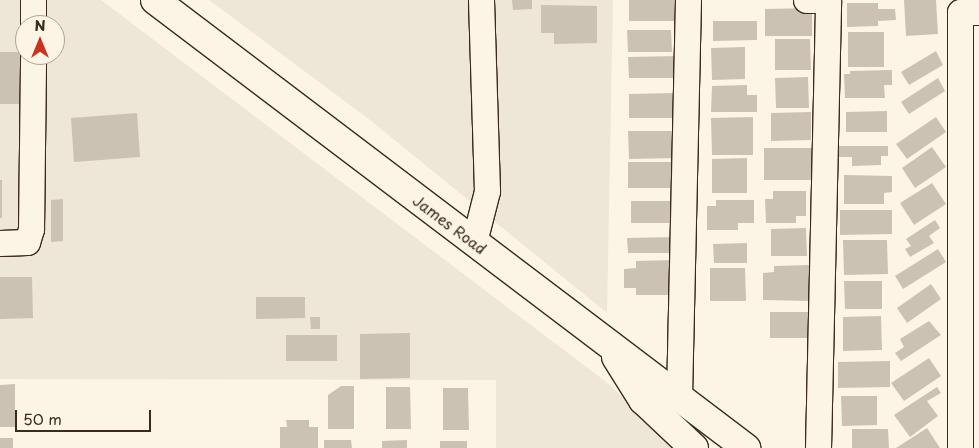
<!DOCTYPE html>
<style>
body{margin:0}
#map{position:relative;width:979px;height:448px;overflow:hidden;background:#fcf5e5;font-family:"Playpen Sans",sans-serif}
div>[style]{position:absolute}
.built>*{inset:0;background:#eee6d6}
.building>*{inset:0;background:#ccc2b3}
.roads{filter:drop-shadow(1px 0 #3b2a1e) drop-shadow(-1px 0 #3b2a1e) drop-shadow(0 1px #3b2a1e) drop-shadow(0 -1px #3b2a1e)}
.minor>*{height:25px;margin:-12.5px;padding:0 12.5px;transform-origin:12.5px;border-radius:12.5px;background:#fcf5e5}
.major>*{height:28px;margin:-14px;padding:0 14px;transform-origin:14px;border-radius:14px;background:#fcf5e5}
span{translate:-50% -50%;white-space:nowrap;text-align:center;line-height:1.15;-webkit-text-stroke:4.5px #fcf5e5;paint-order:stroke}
.street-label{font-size:15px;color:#3b2a1e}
.north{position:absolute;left:15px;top:15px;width:50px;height:50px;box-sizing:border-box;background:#fcf5e5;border:1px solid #afa495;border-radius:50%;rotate:0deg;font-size:14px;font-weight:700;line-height:20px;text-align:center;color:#3b2a1e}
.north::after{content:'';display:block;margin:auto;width:18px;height:22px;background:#c8321e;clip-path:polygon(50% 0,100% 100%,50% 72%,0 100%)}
.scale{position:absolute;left:15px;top:410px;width:136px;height:22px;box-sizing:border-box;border:2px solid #3b2a1e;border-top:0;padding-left:6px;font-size:15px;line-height:18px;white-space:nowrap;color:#3b2a1e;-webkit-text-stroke:4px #fcf5e5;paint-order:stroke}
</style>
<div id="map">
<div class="built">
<i style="clip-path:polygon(evenodd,0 0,101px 0,605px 381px,678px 448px,496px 448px,496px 380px,0 379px,0 0,25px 25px,55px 25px,55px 55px,25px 55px,25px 25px)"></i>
<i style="clip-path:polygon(209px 0,613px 0,607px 313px,370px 120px)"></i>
</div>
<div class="building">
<i style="clip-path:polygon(512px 0,532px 0,532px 9px,513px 10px)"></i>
<i style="clip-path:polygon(629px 0,678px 0,678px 21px,629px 21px)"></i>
<i style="clip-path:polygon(904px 0,936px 0,938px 34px,906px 36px)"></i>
<i style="clip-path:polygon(847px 3px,878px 3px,878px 9px,895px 9px,896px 20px,878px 21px,878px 26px,847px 27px)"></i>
<i style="clip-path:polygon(541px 5px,597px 6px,597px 43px,554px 44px,554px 33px,541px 33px)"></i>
<i style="clip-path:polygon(812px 8px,812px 36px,765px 36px,765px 9px)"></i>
<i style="clip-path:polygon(713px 21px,757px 21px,757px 40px,713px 41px)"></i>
<i style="clip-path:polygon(627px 30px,671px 30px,672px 52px,628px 52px)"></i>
<i style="clip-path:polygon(848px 32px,884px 32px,884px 67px,848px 67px)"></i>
<i style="clip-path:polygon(775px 39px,810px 39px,811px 70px,775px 70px)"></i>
<i style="clip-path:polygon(745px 47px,745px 79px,712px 80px,711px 48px)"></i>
<i style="clip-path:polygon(936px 51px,943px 65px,909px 85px,901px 72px)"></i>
<i style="clip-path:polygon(0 52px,21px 52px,21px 104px,0 104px)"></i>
<i style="clip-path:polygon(681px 56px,681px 78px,629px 78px,628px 57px)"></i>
<i style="clip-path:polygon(892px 70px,892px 85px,884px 85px,885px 98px,845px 98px,844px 74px,850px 74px,850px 71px)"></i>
<i style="clip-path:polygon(808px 77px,809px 108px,776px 108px,775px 78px)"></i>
<i style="clip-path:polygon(938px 78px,945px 91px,909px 114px,901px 102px)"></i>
<i style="clip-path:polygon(747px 85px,747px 95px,757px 95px,757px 112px,711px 112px,712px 86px)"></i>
<i style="clip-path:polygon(676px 93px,677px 118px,629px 118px,629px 94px)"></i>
<i style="clip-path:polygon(887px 111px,887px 132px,846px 132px,846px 112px)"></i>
<i style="clip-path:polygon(811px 112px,811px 140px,771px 141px,771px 113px)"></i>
<i style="clip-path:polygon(137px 113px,140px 157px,74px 162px,71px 118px)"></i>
<i style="clip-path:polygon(753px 117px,753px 155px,712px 155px,711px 118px)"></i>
<i style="clip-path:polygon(936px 117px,946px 132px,907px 159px,896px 144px)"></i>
<i style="clip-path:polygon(628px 131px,677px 131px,678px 158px,629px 159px)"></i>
<i style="clip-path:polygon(838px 146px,888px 146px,888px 156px,881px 156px,881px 165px,852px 166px,852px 157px,838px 157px)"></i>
<i style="clip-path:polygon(932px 147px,946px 167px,915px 188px,902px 168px)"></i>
<i style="clip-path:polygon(764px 148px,814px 148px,815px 180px,764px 180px)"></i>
<i style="clip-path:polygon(747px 158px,747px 193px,712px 193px,712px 159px)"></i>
<i style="clip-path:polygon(628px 162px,674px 162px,675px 188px,628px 188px)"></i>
<i style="clip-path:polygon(844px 175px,892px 176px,892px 192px,884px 193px,884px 204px,844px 204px)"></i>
<i style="clip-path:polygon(0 180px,2px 180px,2px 218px,0 218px)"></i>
<i style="clip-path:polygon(932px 183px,946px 204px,914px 225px,900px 203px)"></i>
<i style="clip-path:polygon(773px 191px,806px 191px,806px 216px,796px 216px,796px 223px,766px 223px,765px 199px,773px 199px)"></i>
<i style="clip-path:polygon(63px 199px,63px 241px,51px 242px,51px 200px)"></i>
<i style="clip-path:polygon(716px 200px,754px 200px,754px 223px,738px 223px,738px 230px,707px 230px,707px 206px,716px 206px)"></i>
<i style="clip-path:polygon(631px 201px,676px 201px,676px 223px,631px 223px)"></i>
<i style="clip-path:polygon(840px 210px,892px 210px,892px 234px,840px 235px)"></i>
<i style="clip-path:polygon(935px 220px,940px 228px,929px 236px,934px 243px,910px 257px,905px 249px,911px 246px,906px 239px)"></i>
<i style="clip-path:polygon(806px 228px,807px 256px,771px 256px,771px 229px)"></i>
<i style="clip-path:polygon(674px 237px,674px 253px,628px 253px,627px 238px)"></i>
<i style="clip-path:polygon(843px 240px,887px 240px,888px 274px,844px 275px)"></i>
<i style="clip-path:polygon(747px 243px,747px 263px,714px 263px,713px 244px)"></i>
<i style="clip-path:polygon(938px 249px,946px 262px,903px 289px,895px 276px)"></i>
<i style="clip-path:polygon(675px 260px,676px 295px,636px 295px,636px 288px,624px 288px,624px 269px,636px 268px,636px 261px)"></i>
<i style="clip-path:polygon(809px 265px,809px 301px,763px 300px,763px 273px,774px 272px,774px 266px)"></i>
<i style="clip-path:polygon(710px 268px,745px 268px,746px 301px,710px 301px)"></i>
<i style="clip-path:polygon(0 277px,32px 277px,33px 318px,0 319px)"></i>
<i style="clip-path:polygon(844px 281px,882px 281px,882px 309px,845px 309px)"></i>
<i style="clip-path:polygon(931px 284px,941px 299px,907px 323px,897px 308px)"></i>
<i style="clip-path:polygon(256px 297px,305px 297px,305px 318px,256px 319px)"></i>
<i style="clip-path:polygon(770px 312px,810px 312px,810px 338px,770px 338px)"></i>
<i style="clip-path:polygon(881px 316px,882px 350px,843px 351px,843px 317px)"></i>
<i style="clip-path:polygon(310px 317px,320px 317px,320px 329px,311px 329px)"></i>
<i style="clip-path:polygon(929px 321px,941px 335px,901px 361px,895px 353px,904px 347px,900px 339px)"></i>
<i style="clip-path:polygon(410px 333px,410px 378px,360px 379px,360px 334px)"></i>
<i style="clip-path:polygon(286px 335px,337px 335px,337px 361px,286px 361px)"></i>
<i style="clip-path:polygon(929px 358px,941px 376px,904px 401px,891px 383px)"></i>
<i style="clip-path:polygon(890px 361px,890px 387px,838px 388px,838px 362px)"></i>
<i style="clip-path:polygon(15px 384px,15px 427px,0 427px,0 385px)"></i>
<i style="clip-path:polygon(341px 386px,354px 386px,354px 429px,328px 429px,328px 395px)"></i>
<i style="clip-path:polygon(386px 387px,410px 387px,411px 429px,386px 429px)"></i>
<i style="clip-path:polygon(937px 387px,941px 393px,927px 401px,938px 416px,910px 437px,894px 415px)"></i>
<i style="clip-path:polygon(443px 388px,468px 388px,469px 430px,443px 430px)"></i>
<i style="clip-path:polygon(841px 396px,877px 396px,877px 425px,842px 426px)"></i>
<i style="clip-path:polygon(286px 420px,309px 420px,309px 427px,318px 427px,318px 448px,280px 448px,280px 427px,287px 427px)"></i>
<i style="clip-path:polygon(927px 428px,940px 448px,896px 448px)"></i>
<i style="clip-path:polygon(852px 429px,888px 429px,889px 448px,852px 448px)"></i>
<i style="clip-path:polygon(0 438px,13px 438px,13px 448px,0 448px)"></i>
<i style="clip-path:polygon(324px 440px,351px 440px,352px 448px,324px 448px)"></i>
<i style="clip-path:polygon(407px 440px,407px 448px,382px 448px,382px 441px)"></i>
<i style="clip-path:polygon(440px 441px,467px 441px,467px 448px,440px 448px)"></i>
</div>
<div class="roads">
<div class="minor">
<i style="left:33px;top:0;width:25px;rotate:90deg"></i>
<i style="left:806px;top:0;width:22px"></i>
<i style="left:474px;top:242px;width:53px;rotate:-75.7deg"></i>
<i style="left:487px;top:191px;width:191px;rotate:-91.8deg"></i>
<i style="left:0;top:243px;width:27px;rotate:-2deg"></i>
<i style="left:27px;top:242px;width:14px;rotate:-73deg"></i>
<i style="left:31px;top:229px;width:174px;rotate:-89.3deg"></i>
<i style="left:679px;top:397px;width:397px;rotate:-88.7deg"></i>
<i style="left:818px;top:448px;width:448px;rotate:-88.7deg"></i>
<i style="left:960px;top:448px;width:436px;rotate:-90deg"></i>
<i style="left:960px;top:12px;width:19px"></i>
</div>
<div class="major">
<i style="left:155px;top:0;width:742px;rotate:37.16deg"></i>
<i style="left:616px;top:357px;width:51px;rotate:57.9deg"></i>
<i style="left:643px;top:400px;width:70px;rotate:43.3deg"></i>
</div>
</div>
<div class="street-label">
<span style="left:450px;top:224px;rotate:37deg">James Road</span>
</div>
<div class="north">N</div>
<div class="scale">50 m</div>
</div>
